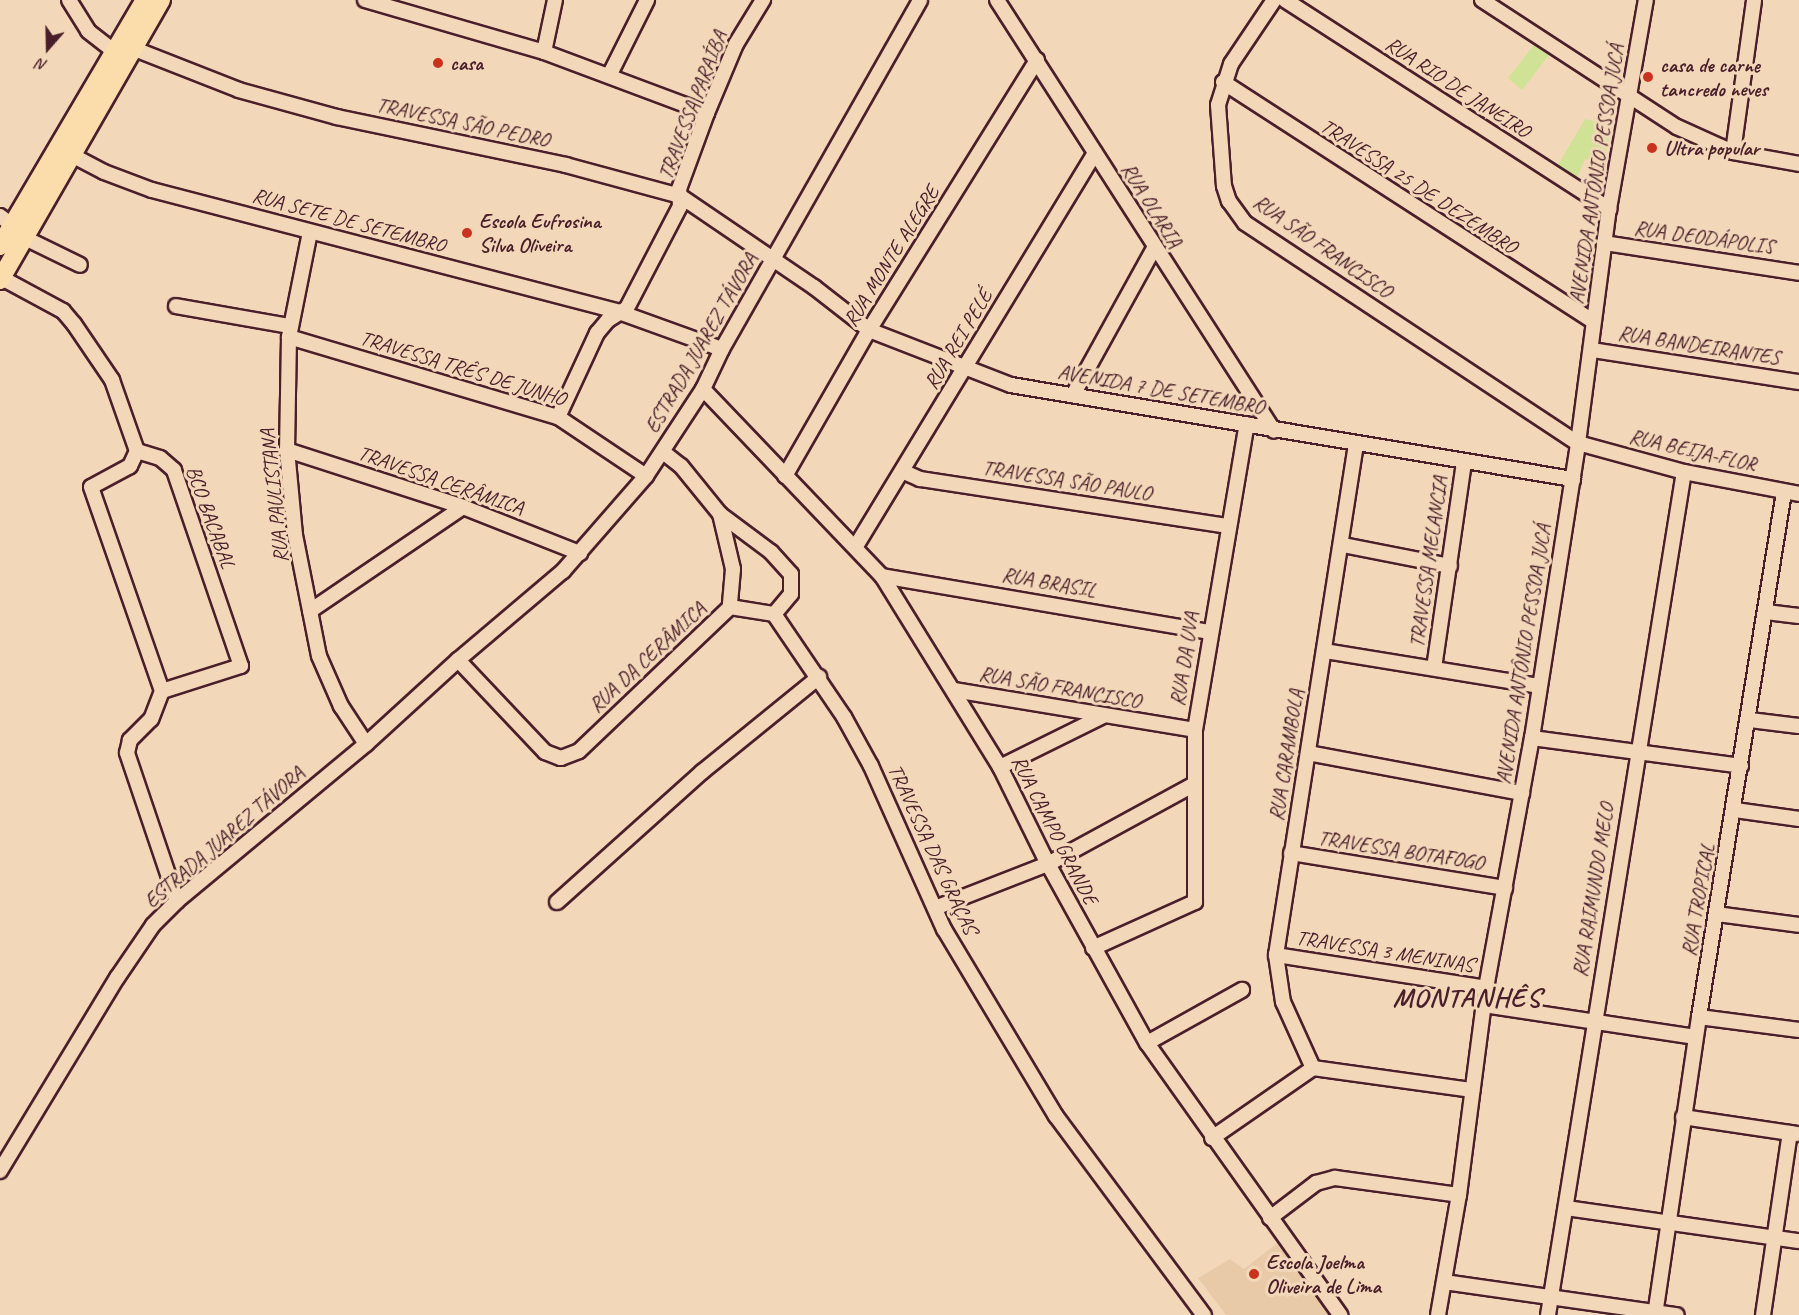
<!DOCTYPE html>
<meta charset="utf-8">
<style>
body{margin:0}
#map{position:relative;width:1799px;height:1315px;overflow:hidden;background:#f2d8b9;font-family:Caveat,sans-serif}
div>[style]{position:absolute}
.built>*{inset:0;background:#e8caa9}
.green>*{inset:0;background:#d0e296}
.roads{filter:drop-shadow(2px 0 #4a1f2b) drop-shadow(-2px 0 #4a1f2b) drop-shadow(0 2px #4a1f2b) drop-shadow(0 -2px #4a1f2b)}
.minor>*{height:14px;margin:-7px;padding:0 7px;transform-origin:7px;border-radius:7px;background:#f2d8b9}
.major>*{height:18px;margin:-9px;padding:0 9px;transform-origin:9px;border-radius:9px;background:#fbddab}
.dots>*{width:16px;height:16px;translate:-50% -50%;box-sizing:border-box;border:3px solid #f2d8b9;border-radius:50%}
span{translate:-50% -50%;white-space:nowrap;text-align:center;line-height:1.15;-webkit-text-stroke:6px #f2d8b9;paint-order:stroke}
.poi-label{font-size:21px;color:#4a1f2b;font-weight:700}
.left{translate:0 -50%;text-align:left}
.street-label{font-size:21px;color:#4a1f2b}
.district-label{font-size:27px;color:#4a1f2b;font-weight:700;letter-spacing:1.5px}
.north{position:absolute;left:18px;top:18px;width:60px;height:60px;-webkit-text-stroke:4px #f2d8b9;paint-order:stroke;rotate:200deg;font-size:16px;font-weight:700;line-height:24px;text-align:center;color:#4a1f2b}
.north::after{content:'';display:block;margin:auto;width:21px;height:27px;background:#4a1f2b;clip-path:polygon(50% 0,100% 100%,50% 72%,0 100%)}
</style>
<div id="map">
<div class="built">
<i style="clip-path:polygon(1280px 1241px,1334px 1315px,1226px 1315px,1198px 1278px,1230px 1259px,1244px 1269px)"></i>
</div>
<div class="green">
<i style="clip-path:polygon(1534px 45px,1549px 55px,1522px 90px,1508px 78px)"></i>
<i style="clip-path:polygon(1585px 119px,1613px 126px,1602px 166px,1585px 159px,1577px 178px,1558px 165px)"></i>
</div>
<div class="roads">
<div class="minor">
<i style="left:69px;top:0;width:36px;rotate:58deg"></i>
<i style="left:88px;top:31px;width:33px;rotate:38deg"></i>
<i style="left:365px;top:0;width:186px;rotate:16.2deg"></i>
<i style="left:544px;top:52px;width:174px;rotate:20.5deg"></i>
<i style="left:997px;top:0;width:512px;rotate:57.27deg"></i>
<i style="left:1274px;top:0;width:77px;rotate:123.9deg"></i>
<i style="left:1231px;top:64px;width:43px;rotate:107.6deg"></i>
<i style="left:1218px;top:105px;width:81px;rotate:85.8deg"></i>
<i style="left:1224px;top:186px;width:16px;rotate:72deg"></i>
<i style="left:1229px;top:201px;width:27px;rotate:54deg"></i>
<i style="left:1245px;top:223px;width:399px;rotate:33.5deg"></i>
<i style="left:1578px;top:443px;width:110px;rotate:15.3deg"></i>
<i style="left:1684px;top:472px;width:117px;rotate:10.8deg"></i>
<i style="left:1285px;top:0;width:386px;rotate:32.8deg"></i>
<i style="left:1482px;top:0;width:233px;rotate:33.1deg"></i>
<i style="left:1677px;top:127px;width:61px;rotate:24.1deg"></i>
<i style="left:1733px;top:152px;width:67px;rotate:10.3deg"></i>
<i style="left:132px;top:48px;width:115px;rotate:21.4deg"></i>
<i style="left:239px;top:90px;width:102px;rotate:15.4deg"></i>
<i style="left:337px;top:117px;width:234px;rotate:11.8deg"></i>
<i style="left:566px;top:165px;width:118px;rotate:15.2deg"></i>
<i style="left:680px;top:196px;width:162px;rotate:34.2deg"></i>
<i style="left:814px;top:287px;width:70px;rotate:38deg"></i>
<i style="left:869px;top:330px;width:152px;rotate:21.2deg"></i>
<i style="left:1011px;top:385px;width:570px;rotate:9.5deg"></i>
<i style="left:544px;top:52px;width:53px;rotate:-78.1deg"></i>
<i style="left:610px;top:74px;width:83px;rotate:-63.4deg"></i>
<i style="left:1223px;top:82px;width:440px;rotate:32.9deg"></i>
<i style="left:64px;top:151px;width:45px;rotate:27.7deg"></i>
<i style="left:104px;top:172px;width:51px;rotate:20.6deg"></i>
<i style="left:152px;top:190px;width:483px;rotate:14.6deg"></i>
<i style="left:619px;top:312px;width:109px;rotate:19.8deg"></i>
<i style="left:1733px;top:152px;width:153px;rotate:-82.1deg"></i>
<i style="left:0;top:216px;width:15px;rotate:37deg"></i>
<i style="left:310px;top:232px;width:107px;rotate:101.3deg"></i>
<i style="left:289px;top:337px;width:113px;rotate:91deg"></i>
<i style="left:287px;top:450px;width:85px;rotate:84.6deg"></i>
<i style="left:295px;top:535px;width:123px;rotate:78.8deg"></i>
<i style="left:319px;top:656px;width:55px;rotate:66.3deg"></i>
<i style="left:341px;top:706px;width:45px;rotate:56.7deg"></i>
<i style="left:25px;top:238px;width:61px;rotate:26.1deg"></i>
<i style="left:1604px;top:243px;width:197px;rotate:8.7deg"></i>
<i style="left:0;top:277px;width:72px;rotate:28.4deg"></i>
<i style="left:63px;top:311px;width:17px;rotate:50deg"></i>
<i style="left:74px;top:324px;width:68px;rotate:55.8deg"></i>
<i style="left:112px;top:380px;width:75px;rotate:70.6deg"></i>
<i style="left:176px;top:306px;width:116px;rotate:10deg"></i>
<i style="left:289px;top:337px;width:281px;rotate:16.6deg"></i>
<i style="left:558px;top:417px;width:106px;rotate:33.8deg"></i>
<i style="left:1592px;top:350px;width:209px;rotate:8.8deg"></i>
<i style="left:703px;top:389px;width:259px;rotate:46.3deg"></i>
<i style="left:882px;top:576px;width:225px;rotate:58.3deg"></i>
<i style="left:1000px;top:767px;width:108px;rotate:63.7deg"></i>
<i style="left:1048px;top:864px;width:205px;rotate:61.1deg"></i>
<i style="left:1147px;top:1043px;width:334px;rotate:54.6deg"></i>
<i style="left:1073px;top:395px;width:168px;rotate:-61.1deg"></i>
<i style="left:558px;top:417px;width:93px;rotate:-65.1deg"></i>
<i style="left:597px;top:333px;width:17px;rotate:-50deg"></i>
<i style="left:608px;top:320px;width:22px;rotate:-32deg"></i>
<i style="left:627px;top:308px;width:115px;rotate:-62.5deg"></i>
<i style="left:680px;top:206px;width:17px;rotate:-93deg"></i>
<i style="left:679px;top:189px;width:81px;rotate:-69.8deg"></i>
<i style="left:707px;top:113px;width:75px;rotate:-67.2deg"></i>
<i style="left:736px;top:44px;width:52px;rotate:-58.5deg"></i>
<i style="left:287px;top:450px;width:185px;rotate:17.9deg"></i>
<i style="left:463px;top:507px;width:126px;rotate:21.5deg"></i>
<i style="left:663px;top:452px;width:23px;rotate:38deg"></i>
<i style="left:681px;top:466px;width:62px;rotate:50.9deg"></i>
<i style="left:720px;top:514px;width:64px;rotate:36.7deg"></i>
<i style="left:771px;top:552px;width:30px;rotate:48deg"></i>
<i style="left:791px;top:574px;width:20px;rotate:90deg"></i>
<i style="left:791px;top:594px;width:26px;rotate:130deg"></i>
<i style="left:774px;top:614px;width:125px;rotate:55.8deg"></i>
<i style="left:844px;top:717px;width:56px;rotate:61.1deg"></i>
<i style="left:871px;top:766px;width:179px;rotate:65.9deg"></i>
<i style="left:944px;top:929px;width:218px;rotate:59.1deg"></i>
<i style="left:1056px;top:1116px;width:248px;rotate:53.4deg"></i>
<i style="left:902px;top:471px;width:20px;rotate:24deg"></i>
<i style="left:920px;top:479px;width:310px;rotate:8.7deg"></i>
<i style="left:785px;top:476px;width:168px;rotate:-60.1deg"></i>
<i style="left:869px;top:330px;width:318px;rotate:-58.1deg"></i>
<i style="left:720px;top:514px;width:57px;rotate:76.7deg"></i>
<i style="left:733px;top:569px;width:38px;rotate:95deg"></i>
<i style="left:1343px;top:545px;width:109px;rotate:11.1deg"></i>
<i style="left:856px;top:546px;width:460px;rotate:-58.7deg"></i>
<i style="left:882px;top:576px;width:332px;rotate:9.7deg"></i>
<i style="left:310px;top:611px;width:185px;rotate:-34.2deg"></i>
<i style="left:1766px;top:612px;width:33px;rotate:7deg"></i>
<i style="left:1325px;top:651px;width:217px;rotate:9.3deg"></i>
<i style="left:458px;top:660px;width:127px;rotate:46.6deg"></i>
<i style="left:545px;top:752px;width:17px;rotate:21deg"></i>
<i style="left:561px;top:758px;width:19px;rotate:-21deg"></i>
<i style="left:579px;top:751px;width:209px;rotate:-43.6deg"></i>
<i style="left:730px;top:607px;width:45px;rotate:9deg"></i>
<i style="left:1434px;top:668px;width:208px;rotate:-81.7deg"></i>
<i style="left:954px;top:690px;width:244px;rotate:9.4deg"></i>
<i style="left:162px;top:691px;width:83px;rotate:-17.6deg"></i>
<i style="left:241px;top:666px;width:207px;rotate:-108.9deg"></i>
<i style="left:174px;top:470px;width:18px;rotate:-139deg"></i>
<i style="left:160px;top:458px;width:24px;rotate:-163deg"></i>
<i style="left:137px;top:451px;width:17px;rotate:115deg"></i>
<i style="left:130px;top:466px;width:44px;rotate:151.7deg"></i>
<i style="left:91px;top:487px;width:216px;rotate:70.8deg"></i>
<i style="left:162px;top:691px;width:30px;rotate:111deg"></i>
<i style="left:151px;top:719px;width:30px;rotate:135deg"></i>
<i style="left:130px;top:740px;width:13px;rotate:103deg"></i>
<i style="left:127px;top:753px;width:156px;rotate:71.3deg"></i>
<i style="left:1750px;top:720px;width:49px;rotate:7deg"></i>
<i style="left:1532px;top:738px;width:211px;rotate:7.6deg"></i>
<i style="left:1308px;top:753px;width:218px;rotate:10.6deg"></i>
<i style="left:1000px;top:767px;width:115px;rotate:-26.3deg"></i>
<i style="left:1735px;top:810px;width:65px;rotate:8deg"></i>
<i style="left:1291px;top:853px;width:217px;rotate:9.3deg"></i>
<i style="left:557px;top:902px;width:195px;rotate:-41.9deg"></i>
<i style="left:702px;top:772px;width:151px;rotate:-39.1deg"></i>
<i style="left:935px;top:908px;width:121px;rotate:-21.3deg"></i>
<i style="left:1048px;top:864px;width:165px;rotate:-28.6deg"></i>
<i style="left:1717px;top:914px;width:83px;rotate:7.6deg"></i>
<i style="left:1093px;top:948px;width:112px;rotate:-24.3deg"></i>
<i style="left:1195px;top:902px;width:172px;rotate:-90deg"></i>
<i style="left:1195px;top:730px;width:310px;rotate:-80.4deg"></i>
<i style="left:1276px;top:955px;width:213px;rotate:8.9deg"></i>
<i style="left:1484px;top:1005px;width:214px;rotate:8.6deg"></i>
<i style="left:1699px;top:1017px;width:101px;rotate:7.4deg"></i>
<i style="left:1147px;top:1043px;width:109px;rotate:-29.2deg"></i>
<i style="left:1313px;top:1068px;width:72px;rotate:-114.4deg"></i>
<i style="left:1283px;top:1002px;width:48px;rotate:-98.5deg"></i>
<i style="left:1276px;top:955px;width:517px;rotate:-81.1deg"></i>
<i style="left:1313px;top:1068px;width:161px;rotate:7.9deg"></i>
<i style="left:1683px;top:1117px;width:115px;rotate:8.5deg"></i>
<i style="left:1212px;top:1138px;width:123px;rotate:-34.7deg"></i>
<i style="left:0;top:1171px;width:226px;rotate:-58.8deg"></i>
<i style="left:117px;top:978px;width:64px;rotate:-55.8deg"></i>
<i style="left:153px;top:925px;width:34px;rotate:-45deg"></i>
<i style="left:177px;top:901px;width:246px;rotate:-39.7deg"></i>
<i style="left:366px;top:744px;width:125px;rotate:-42.4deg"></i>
<i style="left:458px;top:660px;width:138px;rotate:-40.3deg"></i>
<i style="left:563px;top:571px;width:126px;rotate:-48.9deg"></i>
<i style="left:646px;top:476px;width:104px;rotate:-56.8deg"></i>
<i style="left:703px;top:389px;width:44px;rotate:-64.6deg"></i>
<i style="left:722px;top:349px;width:401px;rotate:-60.4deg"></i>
<i style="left:1566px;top:1208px;width:235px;rotate:8.1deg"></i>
<i style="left:1270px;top:1218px;width:58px;rotate:-37.3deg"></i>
<i style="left:1316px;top:1183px;width:20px;rotate:-15deg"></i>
<i style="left:1335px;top:1178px;width:125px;rotate:7.8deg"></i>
<i style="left:1444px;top:1282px;width:235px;rotate:8.1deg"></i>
<i style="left:1438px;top:1315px;width:122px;rotate:-80.1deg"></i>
<i style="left:1459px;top:1195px;width:209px;rotate:-82.6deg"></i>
<i style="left:1486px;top:988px;width:254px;rotate:-79.6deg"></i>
<i style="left:1532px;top:738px;width:299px;rotate:-81.1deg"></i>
<i style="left:1578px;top:443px;width:236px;rotate:-82.5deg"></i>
<i style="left:1609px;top:209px;width:212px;rotate:-80deg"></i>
<i style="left:1548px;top:1315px;width:854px;rotate:-80.84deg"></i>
<i style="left:1655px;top:1315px;width:301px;rotate:-81.6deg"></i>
<i style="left:1699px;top:1017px;width:532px;rotate:-80.8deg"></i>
<i style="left:1763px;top:1315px;width:184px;rotate:-81.6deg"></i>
</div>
<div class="major">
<i style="left:0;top:246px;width:286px;rotate:-59.5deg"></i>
<i style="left:0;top:280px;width:323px;rotate:-60.1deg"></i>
</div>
</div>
<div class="dots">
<i style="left:438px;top:63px;background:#c8321e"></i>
<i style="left:1648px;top:77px;background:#c8321e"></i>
<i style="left:1652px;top:148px;background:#c8321e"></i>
<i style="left:467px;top:233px;background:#c8321e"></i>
<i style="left:1254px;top:1274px;background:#c8321e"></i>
</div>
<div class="poi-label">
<span class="left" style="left:450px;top:63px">casa</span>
<span class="left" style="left:1660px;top:77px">casa de carne<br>tancredo neves</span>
<span class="left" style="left:1664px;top:148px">Ultra popular</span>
<span class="left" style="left:479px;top:233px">Escola Eufrosina<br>Silva Oliveira</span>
<span class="left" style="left:1266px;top:1274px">Escola Joelma<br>Oliveira de Lima</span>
</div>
<div class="street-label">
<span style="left:1458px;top:87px;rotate:33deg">RUA RIO DE JANEIRO</span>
<span style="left:692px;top:105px;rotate:-69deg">TRAVESSA PARAÍBA</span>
<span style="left:463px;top:122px;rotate:12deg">TRAVESSA SÃO PEDRO</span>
<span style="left:1596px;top:174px;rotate:-81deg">AVENIDA ANTÔNIO PESSOA JUCÁ</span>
<span style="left:1419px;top:186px;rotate:33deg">TRAVESSA 25 DE DEZEMBRO</span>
<span style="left:1152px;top:205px;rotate:58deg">RUA OLARIA</span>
<span style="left:349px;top:220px;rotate:15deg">RUA SETE DE SETEMBRO</span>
<span style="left:1704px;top:237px;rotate:8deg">RUA DEODÁPOLIS</span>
<span style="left:1323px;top:246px;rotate:35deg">RUA SÃO FRANCISCO</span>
<span style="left:891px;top:256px;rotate:-58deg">RUA MONTE ALEGRE</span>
<span style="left:958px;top:339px;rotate:-59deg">RUA REI PELÉ</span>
<span style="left:701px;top:343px;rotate:-60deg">ESTRADA JUAREZ TÁVORA</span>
<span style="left:1699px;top:345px;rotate:9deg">RUA BANDEIRANTES</span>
<span style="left:463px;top:368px;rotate:17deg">TRAVESSA TRÊS DE JUNHO</span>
<span style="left:1161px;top:389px;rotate:10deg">AVENIDA 7 DE SETEMBRO</span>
<span style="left:1693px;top:450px;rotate:13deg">RUA BEIJA-FLOR</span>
<span style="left:441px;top:480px;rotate:19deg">TRAVESSA CERÂMICA</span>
<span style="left:1067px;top:480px;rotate:9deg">TRAVESSA SÃO PAULO</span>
<span style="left:274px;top:496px;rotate:-96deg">RUA PAULISTANA</span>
<span style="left:211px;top:517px;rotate:70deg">BCO BACABAL</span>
<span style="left:1428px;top:562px;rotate:-82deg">TRAVESSA MELANCIA</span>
<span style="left:1049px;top:582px;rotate:10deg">RUA BRASIL</span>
<span style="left:1523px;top:654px;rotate:-81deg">AVENIDA ANTÔNIO PESSOA JUCÁ</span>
<span style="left:647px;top:657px;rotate:-43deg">RUA DA CERÂMICA</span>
<span style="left:1184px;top:659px;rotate:-81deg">RUA DA UVA</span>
<span style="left:1060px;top:687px;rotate:10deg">RUA SÃO FRANCISCO</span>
<span style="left:1286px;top:755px;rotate:-81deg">RUA CARAMBOLA</span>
<span style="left:1055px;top:830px;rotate:63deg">RUA CAMPO GRANDE</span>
<span style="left:224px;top:837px;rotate:-41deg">ESTRADA JUAREZ TÁVORA</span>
<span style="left:933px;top:849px;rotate:65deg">TRAVESSA DAS GRAÇAS</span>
<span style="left:1401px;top:850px;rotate:9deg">TRAVESSA BOTAFOGO</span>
<span style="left:1593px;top:890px;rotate:-81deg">RUA RAIMUNDO MELO</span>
<span style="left:1698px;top:900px;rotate:-80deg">RUA TROPICAL</span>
<span style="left:1385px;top:951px;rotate:9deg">TRAVESSA 3 MENINAS</span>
</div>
<div class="district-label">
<span style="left:1467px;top:998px">MONTANHÊS</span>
</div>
<div class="north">N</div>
</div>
